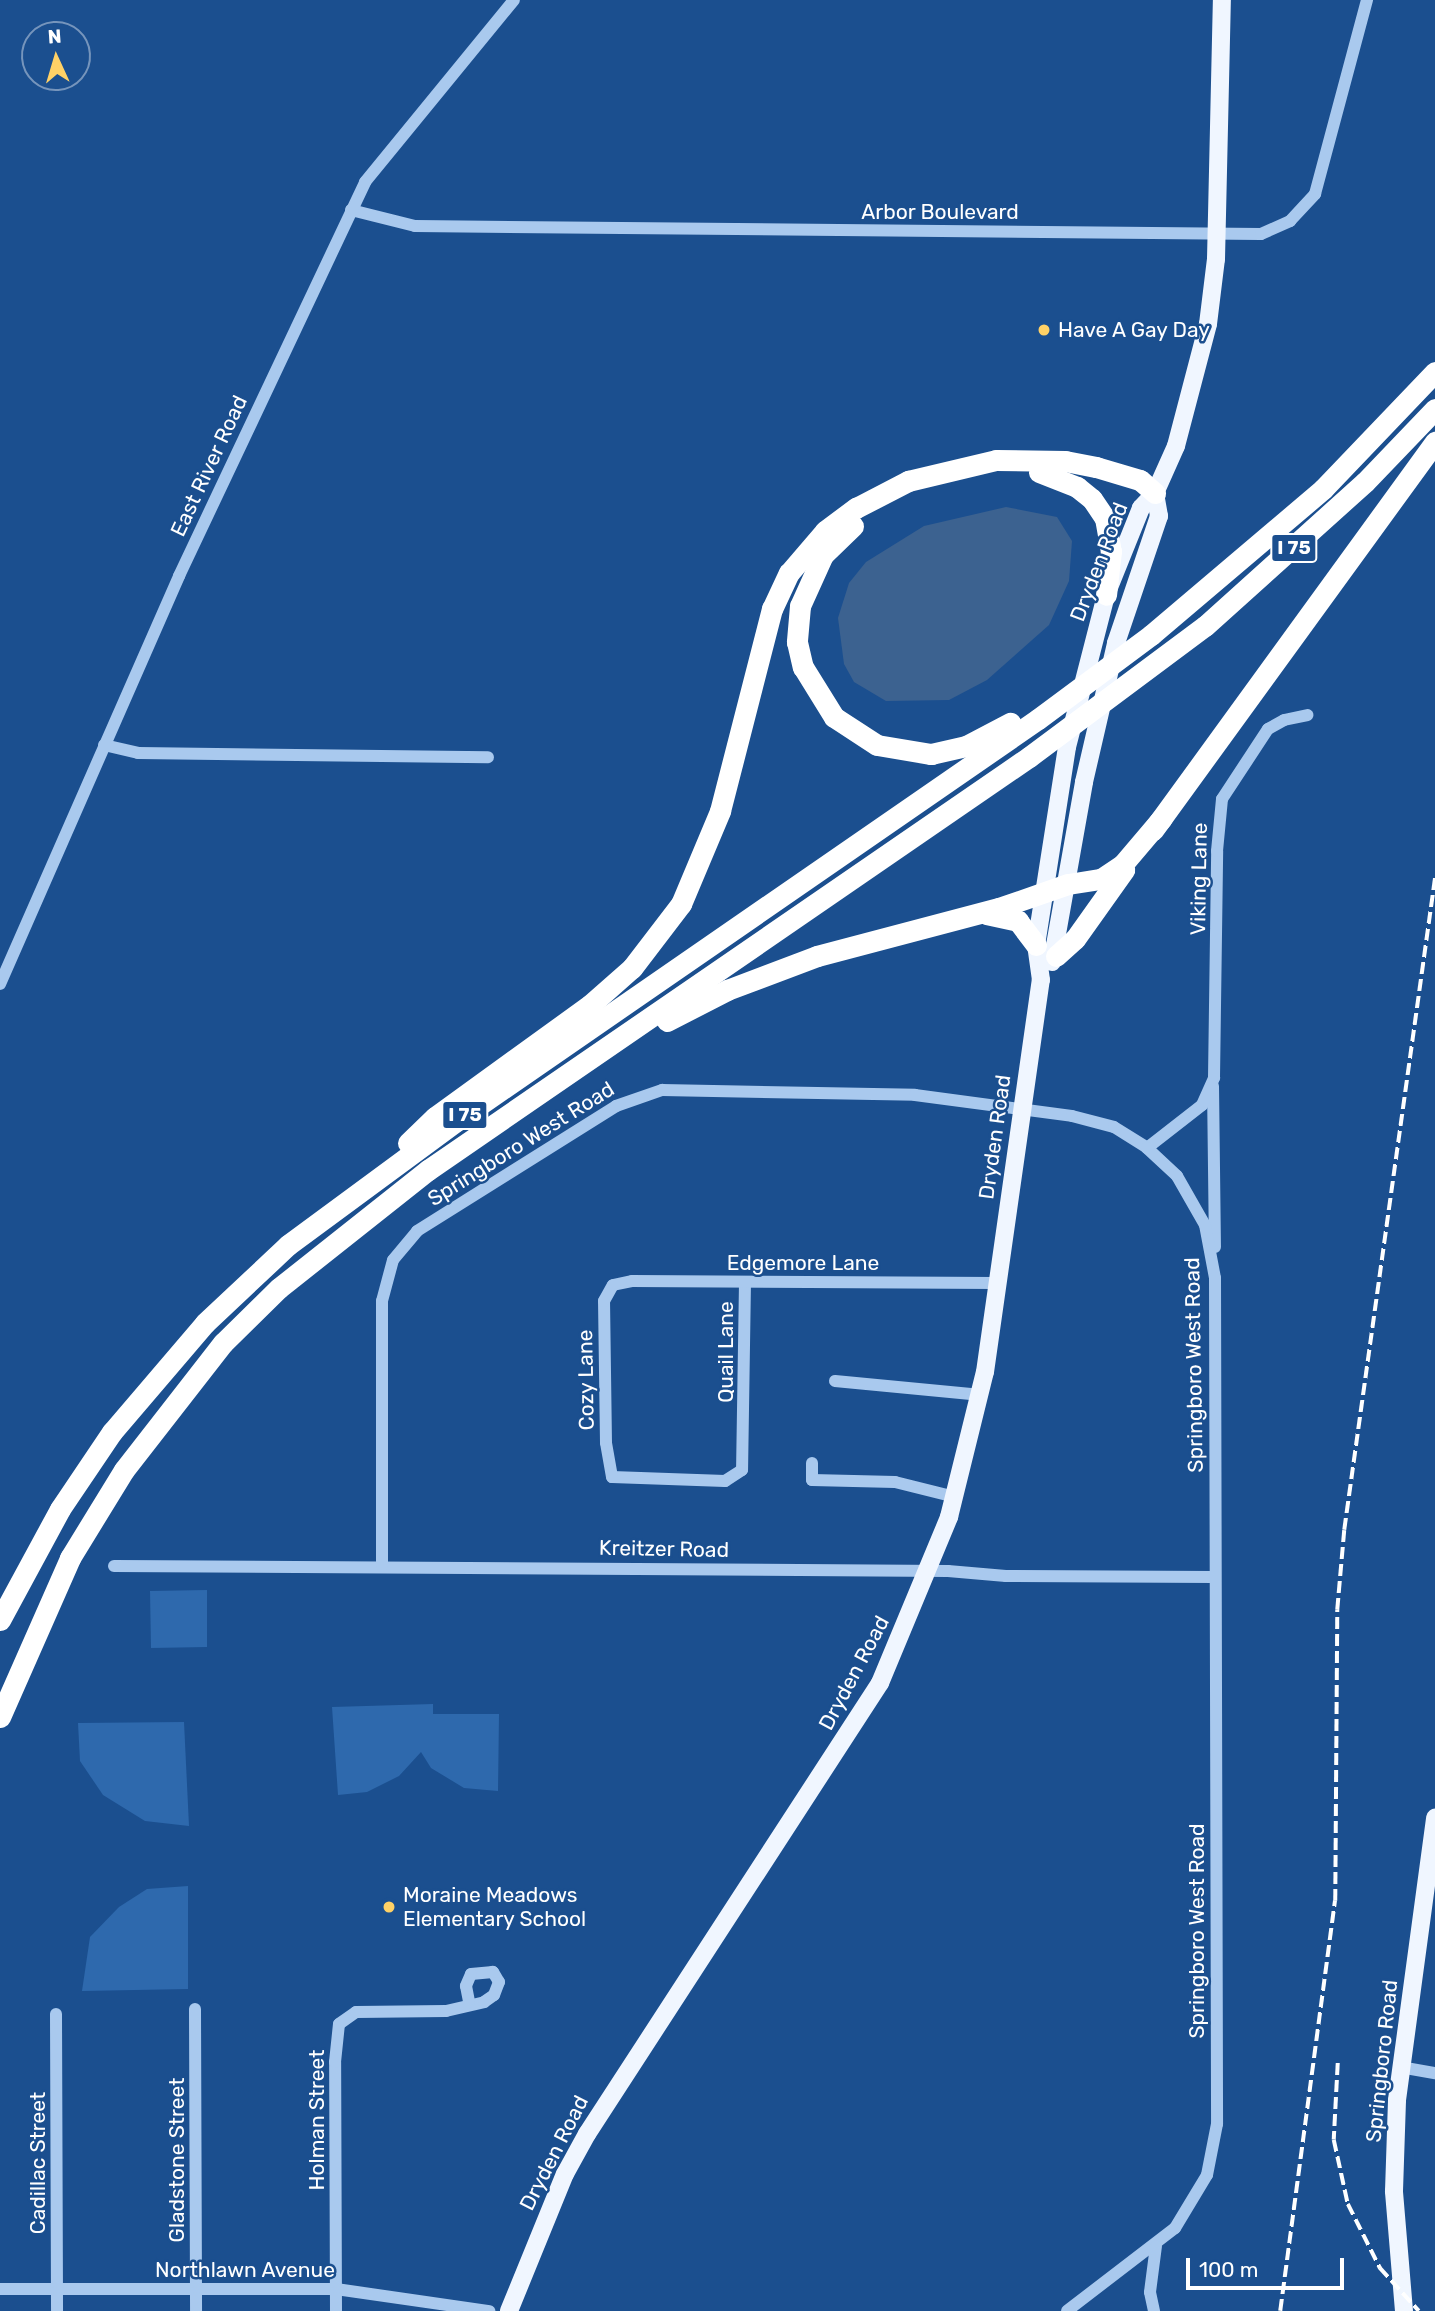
<!DOCTYPE html>
<style>
body{margin:0}
#map{position:relative;width:1435px;height:2311px;overflow:hidden;background:#1b4f8f;font-family:Rubik,sans-serif}
div>[style]{position:absolute}
.green>*{inset:0;background:#2e69ad}
.water>*{inset:0;background:#3c6290}
.minor>*{height:12px;margin:-6px;padding:0 6px;transform-origin:6px;border-radius:6px;background:#a9c9ee}
.major>*{height:18px;margin:-9px;padding:0 9px;transform-origin:9px;border-radius:9px;background:#f0f6ff}
.highway>*{height:21px;margin:-10.5px;padding:0 10.5px;transform-origin:10.5px;border-radius:10.5px;background:#fff}
.rail>*{height:3.5px;margin-top:-1.75px;transform-origin:0;background:repeating-linear-gradient(90deg,#fff 0 12px,transparent 0 17px)}
.dots>*{width:19px;height:19px;translate:-50% -50%;box-sizing:border-box;border:4px solid #1b4f8f;border-radius:50%}
span{translate:-50% -50%;white-space:nowrap;text-align:center;line-height:1.15;-webkit-text-stroke:5px #1b4f8f;paint-order:stroke}
.shield-label span{padding:2px 5px;background:#1b4f8f;border:2px solid;border-radius:5px;-webkit-text-stroke-width:0}
.shield-label{font-size:19px;color:#fff;font-weight:700}
.street-label{font-size:21px;color:#fff}
.poi-label{font-size:21px;color:#fff}
.left{translate:0 -50%;text-align:left}
.north{position:absolute;left:21px;top:21px;width:70px;height:70px;box-sizing:border-box;background:#1b4f8f;border:2px solid #7695bc;border-radius:50%;rotate:356deg;font-size:19px;font-weight:700;line-height:28px;text-align:center;color:#fff}
.north::after{content:'';display:block;margin:auto;width:24px;height:32px;background:#ffd166;clip-path:polygon(50% 0,100% 100%,50% 72%,0 100%)}
.scale{position:absolute;left:1186px;top:2258px;width:158px;height:32px;box-sizing:border-box;border:4px solid #fff;border-top:0;padding-left:9px;font-size:21px;line-height:24px;white-space:nowrap;color:#fff;-webkit-text-stroke:5px #1b4f8f;paint-order:stroke}
</style>
<div id="map">
<div class="green">
<i style="clip-path:polygon(207px 1590px,207px 1647px,151px 1648px,150px 1591px)"></i>
<i style="clip-path:polygon(433px 1704px,433px 1714px,499px 1714px,498px 1791px,464px 1788px,431px 1768px,421px 1752px,399px 1776px,367px 1792px,338px 1795px,332px 1707px)"></i>
<i style="clip-path:polygon(184px 1722px,189px 1826px,145px 1821px,103px 1795px,80px 1761px,78px 1723px)"></i>
<i style="clip-path:polygon(188px 1886px,188px 1989px,82px 1991px,90px 1937px,119px 1907px,147px 1889px)"></i>
</div>
<div class="water">
<i style="clip-path:polygon(1006px 507px,1057px 517px,1072px 541px,1069px 581px,1049px 625px,987px 680px,949px 700px,886px 701px,854px 682px,844px 664px,838px 618px,849px 583px,866px 562px,924px 526px)"></i>
</div>
<div class="minor">
<i style="left:351px;top:210px;width:66px;rotate:14deg"></i>
<i style="left:415px;top:226px;width:846px;rotate:0.54deg"></i>
<i style="left:1261px;top:234px;width:32px;rotate:-24deg"></i>
<i style="left:1290px;top:221px;width:37px;rotate:-47deg"></i>
<i style="left:1315px;top:194px;width:201px;rotate:-75deg"></i>
<i style="left:104px;top:745px;width:35px;rotate:13deg"></i>
<i style="left:138px;top:753px;width:350px;rotate:0.7deg"></i>
<i style="left:0;top:984px;width:446px;rotate:-66.3deg"></i>
<i style="left:179px;top:576px;width:436px;rotate:-64.7deg"></i>
<i style="left:365px;top:182px;width:235px;rotate:-50.7deg"></i>
<i style="left:1213px;top:1086px;width:161px;rotate:89.3deg"></i>
<i style="left:1147px;top:1148px;width:70px;rotate:-38deg"></i>
<i style="left:1202px;top:1105px;width:30px;rotate:-66deg"></i>
<i style="left:1214px;top:1078px;width:227px;rotate:-89.2deg"></i>
<i style="left:1217px;top:851px;width:52px;rotate:-84.5deg"></i>
<i style="left:1222px;top:799px;width:84px;rotate:-56.7deg"></i>
<i style="left:1268px;top:729px;width:18px;rotate:-29deg"></i>
<i style="left:1284px;top:720px;width:24px;rotate:-12deg"></i>
<i style="left:745px;top:1282px;width:188px;rotate:90.9deg"></i>
<i style="left:742px;top:1470px;width:20px;rotate:147deg"></i>
<i style="left:725px;top:1481px;width:113px;rotate:-178deg"></i>
<i style="left:612px;top:1477px;width:35px;rotate:-100deg"></i>
<i style="left:606px;top:1443px;width:142px;rotate:-90.8deg"></i>
<i style="left:604px;top:1301px;width:18px;rotate:-61deg"></i>
<i style="left:613px;top:1285px;width:19px;rotate:-12deg"></i>
<i style="left:632px;top:1281px;width:364px;rotate:0.3deg"></i>
<i style="left:835px;top:1381px;width:147px;rotate:5.5deg"></i>
<i style="left:812px;top:1463px;width:17px;rotate:90deg"></i>
<i style="left:812px;top:1480px;width:83px;rotate:1.4deg"></i>
<i style="left:895px;top:1482px;width:62px;rotate:14deg"></i>
<i style="left:114px;top:1566px;width:834px;rotate:0.34deg"></i>
<i style="left:948px;top:1571px;width:58px;rotate:4.9deg"></i>
<i style="left:1006px;top:1576px;width:208px;rotate:0.3deg"></i>
<i style="left:382px;top:1566px;width:265px;rotate:-90deg"></i>
<i style="left:382px;top:1301px;width:42px;rotate:-75deg"></i>
<i style="left:393px;top:1260px;width:38px;rotate:-50deg"></i>
<i style="left:417px;top:1231px;width:235px;rotate:-32.1deg"></i>
<i style="left:616px;top:1106px;width:49px;rotate:-19.2deg"></i>
<i style="left:662px;top:1090px;width:253px;rotate:1.1deg"></i>
<i style="left:915px;top:1095px;width:158px;rotate:7.6deg"></i>
<i style="left:1072px;top:1116px;width:43px;rotate:14.7deg"></i>
<i style="left:1114px;top:1127px;width:39px;rotate:32deg"></i>
<i style="left:1147px;top:1148px;width:41px;rotate:43deg"></i>
<i style="left:1177px;top:1176px;width:56px;rotate:60.3deg"></i>
<i style="left:1205px;top:1225px;width:54px;rotate:79.3deg"></i>
<i style="left:1215px;top:1278px;width:846px;rotate:89.86deg"></i>
<i style="left:1217px;top:2124px;width:52px;rotate:101.1deg"></i>
<i style="left:1207px;top:2175px;width:62px;rotate:121.1deg"></i>
<i style="left:1175px;top:2228px;width:136px;rotate:142.5deg"></i>
<i style="left:195px;top:2009px;width:302px;rotate:89.8deg"></i>
<i style="left:56px;top:2014px;width:297px;rotate:89.8deg"></i>
<i style="left:1400px;top:2067px;width:36px;rotate:10deg"></i>
<i style="left:0;top:2289px;width:336px"></i>
<i style="left:336px;top:2289px;width:155px;rotate:8.2deg"></i>
<i style="left:336px;top:2311px;width:249px;rotate:-90.2deg"></i>
<i style="left:335px;top:2062px;width:38px;rotate:-84deg"></i>
<i style="left:339px;top:2024px;width:21px;rotate:-35deg"></i>
<i style="left:356px;top:2012px;width:90px;rotate:-0.6deg"></i>
<i style="left:446px;top:2011px;width:39px;rotate:-13deg"></i>
<i style="left:484px;top:2002px;width:12px;rotate:-35deg"></i>
<i style="left:494px;top:1995px;width:14px;rotate:-69deg"></i>
<i style="left:499px;top:1982px;width:12px;rotate:-121deg"></i>
<i style="left:493px;top:1972px;width:22px;rotate:175deg"></i>
<i style="left:471px;top:1974px;width:13px;rotate:113deg"></i>
<i style="left:466px;top:1986px;width:16px;rotate:79deg"></i>
<i style="left:1154px;top:2311px;width:19px;rotate:-102deg"></i>
<i style="left:1150px;top:2292px;width:46px;rotate:-82.6deg"></i>
</div>
<div class="major">
<i style="left:1052px;top:962px;width:183px;rotate:-79.9deg"></i>
<i style="left:1084px;top:782px;width:143px;rotate:-77deg"></i>
<i style="left:1116px;top:643px;width:134px;rotate:-71.3deg"></i>
<i style="left:1159px;top:516px;width:23px;rotate:-100deg"></i>
<i style="left:509px;top:2311px;width:148px;rotate:-67.8deg"></i>
<i style="left:565px;top:2174px;width:46px;rotate:-61.2deg"></i>
<i style="left:587px;top:2134px;width:538px;rotate:-56.99deg"></i>
<i style="left:880px;top:1683px;width:180px;rotate:-67.4deg"></i>
<i style="left:949px;top:1517px;width:149px;rotate:-76.1deg"></i>
<i style="left:985px;top:1372px;width:396px;rotate:-81.9deg"></i>
<i style="left:1041px;top:980px;width:35px;rotate:-98deg"></i>
<i style="left:1036px;top:945px;width:200px;rotate:-81.1deg"></i>
<i style="left:1067px;top:747px;width:157px;rotate:-75.6deg"></i>
<i style="left:1106px;top:595px;width:94px;rotate:-68.1deg"></i>
<i style="left:1141px;top:508px;width:21px;rotate:-47deg"></i>
<i style="left:1155px;top:493px;width:51px;rotate:-65.9deg"></i>
<i style="left:1176px;top:446px;width:126px;rotate:-75.3deg"></i>
<i style="left:1208px;top:324px;width:65px;rotate:-83deg"></i>
<i style="left:1216px;top:259px;width:259px;rotate:-88.7deg"></i>
<i style="left:1404px;top:2311px;width:120px;rotate:-94.8deg"></i>
<i style="left:1394px;top:2191px;width:91px;rotate:-88.1deg"></i>
<i style="left:1397px;top:2100px;width:285px;rotate:-82.3deg"></i>
</div>
<div class="highway">
<i style="left:1039px;top:472px;width:41px;rotate:21.5deg"></i>
<i style="left:1077px;top:487px;width:19px;rotate:39deg"></i>
<i style="left:1092px;top:499px;width:23px;rotate:56deg"></i>
<i style="left:1105px;top:518px;width:34px;rotate:80deg"></i>
<i style="left:1111px;top:551px;width:44px;rotate:96.5deg"></i>
<i style="left:853px;top:526px;width:42px;rotate:136deg"></i>
<i style="left:823px;top:555px;width:56px;rotate:114.3deg"></i>
<i style="left:800px;top:606px;width:36px;rotate:95deg"></i>
<i style="left:797px;top:642px;width:26px;rotate:77deg"></i>
<i style="left:803px;top:667px;width:59px;rotate:58.2deg"></i>
<i style="left:834px;top:717px;width:51px;rotate:33.1deg"></i>
<i style="left:877px;top:745px;width:55px;rotate:9.5deg"></i>
<i style="left:931px;top:754px;width:36px;rotate:-13deg"></i>
<i style="left:966px;top:746px;width:50px;rotate:-27.6deg"></i>
<i style="left:1153px;top:830px;width:480px;rotate:-54deg"></i>
<i style="left:986px;top:914px;width:33px;rotate:12deg"></i>
<i style="left:1018px;top:921px;width:30px;rotate:53deg"></i>
<i style="left:1056px;top:956px;width:25px;rotate:-42deg"></i>
<i style="left:1075px;top:939px;width:85px;rotate:-54.6deg"></i>
<i style="left:667px;top:1021px;width:68px;rotate:-27.3deg"></i>
<i style="left:727px;top:990px;width:96px;rotate:-20.7deg"></i>
<i style="left:817px;top:956px;width:188px;rotate:-14.8deg"></i>
<i style="left:999px;top:908px;width:73px;rotate:-19.2deg"></i>
<i style="left:1068px;top:884px;width:33px;rotate:-9deg"></i>
<i style="left:1101px;top:879px;width:27px;rotate:-34deg"></i>
<i style="left:1123px;top:864px;width:60px;rotate:-49.7deg"></i>
<i style="left:408px;top:1143px;width:37px;rotate:-44deg"></i>
<i style="left:435px;top:1117px;width:191px;rotate:-35.9deg"></i>
<i style="left:590px;top:1005px;width:56px;rotate:-41.4deg"></i>
<i style="left:632px;top:968px;width:81px;rotate:-52.6deg"></i>
<i style="left:681px;top:904px;width:101px;rotate:-67.2deg"></i>
<i style="left:720px;top:811px;width:209px;rotate:-75.6deg"></i>
<i style="left:772px;top:609px;width:40px;rotate:-65deg"></i>
<i style="left:789px;top:573px;width:55px;rotate:-49.4deg"></i>
<i style="left:825px;top:531px;width:39px;rotate:-37deg"></i>
<i style="left:856px;top:508px;width:59px;rotate:-27.4deg"></i>
<i style="left:908px;top:481px;width:90px;rotate:-13.4deg"></i>
<i style="left:996px;top:460px;width:69px;rotate:0.8deg"></i>
<i style="left:1065px;top:461px;width:32px;rotate:11deg"></i>
<i style="left:1096px;top:467px;width:46px;rotate:16.5deg"></i>
<i style="left:1140px;top:480px;width:20px;rotate:41deg"></i>
<i style="left:0;top:1620px;width:126px;rotate:-61.6deg"></i>
<i style="left:60px;top:1509px;width:93px;rotate:-56deg"></i>
<i style="left:112px;top:1432px;width:143px;rotate:-49.5deg"></i>
<i style="left:205px;top:1323px;width:114px;rotate:-43.2deg"></i>
<i style="left:288px;top:1245px;width:209px;rotate:-36.4deg"></i>
<i style="left:456px;top:1121px;width:707px;rotate:-34.63deg"></i>
<i style="left:1038px;top:719px;width:141px;rotate:-36.6deg"></i>
<i style="left:1151px;top:635px;width:226px;rotate:-40.3deg"></i>
<i style="left:1323px;top:489px;width:162px;rotate:-46.3deg"></i>
<i style="left:0;top:1717px;width:174px;rotate:-66.2deg"></i>
<i style="left:70px;top:1558px;width:103px;rotate:-58.5deg"></i>
<i style="left:124px;top:1470px;width:161px;rotate:-52.1deg"></i>
<i style="left:223px;top:1343px;width:78px;rotate:-44.5deg"></i>
<i style="left:279px;top:1288px;width:190px;rotate:-38.4deg"></i>
<i style="left:428px;top:1170px;width:729px;rotate:-34.5deg"></i>
<i style="left:1029px;top:757px;width:219px;rotate:-36.7deg"></i>
<i style="left:1205px;top:626px;width:215px;rotate:-42deg"></i>
<i style="left:1365px;top:482px;width:101px;rotate:-46.2deg"></i>
</div>
<div class="rail">
<i style="left:1338px;top:2063px;width:77px;rotate:93deg"></i>
<i style="left:1334px;top:2140px;width:66px;rotate:77.7deg"></i>
<i style="left:1348px;top:2204px;width:72px;rotate:63.4deg"></i>
<i style="left:1380px;top:2268px;width:58px;rotate:47.8deg"></i>
<i style="left:1280px;top:2311px;width:414px;rotate:-82.4deg"></i>
<i style="left:1335px;top:1901px;width:291px;rotate:-89.6deg"></i>
<i style="left:1337px;top:1610px;width:80px;rotate:-85deg"></i>
<i style="left:1344px;top:1530px;width:659px;rotate:-82.07deg"></i>
</div>
<div class="dots">
<i style="left:1044px;top:330px;background:#ffd166"></i>
<i style="left:389px;top:1907px;background:#ffd166"></i>
</div>
<div class="shield-label">
<span style="left:1294px;top:548px">I 75</span>
<span style="left:465px;top:1115px">I 75</span>
</div>
<div class="street-label">
<span style="left:940px;top:212px">Arbor Boulevard</span>
<span style="left:209px;top:466px;rotate:-65deg">East River Road</span>
<span style="left:1099px;top:562px;rotate:-69deg">Dryden Road</span>
<span style="left:1199px;top:879px;rotate:-89deg">Viking Lane</span>
<span style="left:995px;top:1137px;rotate:-82deg">Dryden Road</span>
<span style="left:521px;top:1144px;rotate:-32deg">Springboro West Road</span>
<span style="left:803px;top:1263px">Edgemore Lane</span>
<span style="left:726px;top:1352px;rotate:-90deg">Quail Lane</span>
<span style="left:1194px;top:1365px;rotate:-91deg">Springboro West Road</span>
<span style="left:586px;top:1380px;rotate:-91deg">Cozy Lane</span>
<span style="left:664px;top:1549px;rotate:1deg">Kreitzer Road</span>
<span style="left:854px;top:1673px;rotate:-62deg">Dryden Road</span>
<span style="left:1197px;top:1931px;rotate:-90deg">Springboro West Road</span>
<span style="left:1382px;top:2061px;rotate:-84deg">Springboro Road</span>
<span style="left:317px;top:2120px;rotate:-90deg">Holman Street</span>
<span style="left:554px;top:2153px;rotate:-63deg">Dryden Road</span>
<span style="left:177px;top:2160px;rotate:-90deg">Gladstone Street</span>
<span style="left:38px;top:2163px;rotate:-90deg">Cadillac Street</span>
<span style="left:245px;top:2270px">Northlawn Avenue</span>
</div>
<div class="poi-label">
<span class="left" style="left:1058px;top:330px">Have A Gay Day</span>
<span class="left" style="left:403px;top:1907px">Moraine Meadows<br>Elementary School</span>
</div>
<div class="north">N</div>
<div class="scale">100 m</div>
</div>
